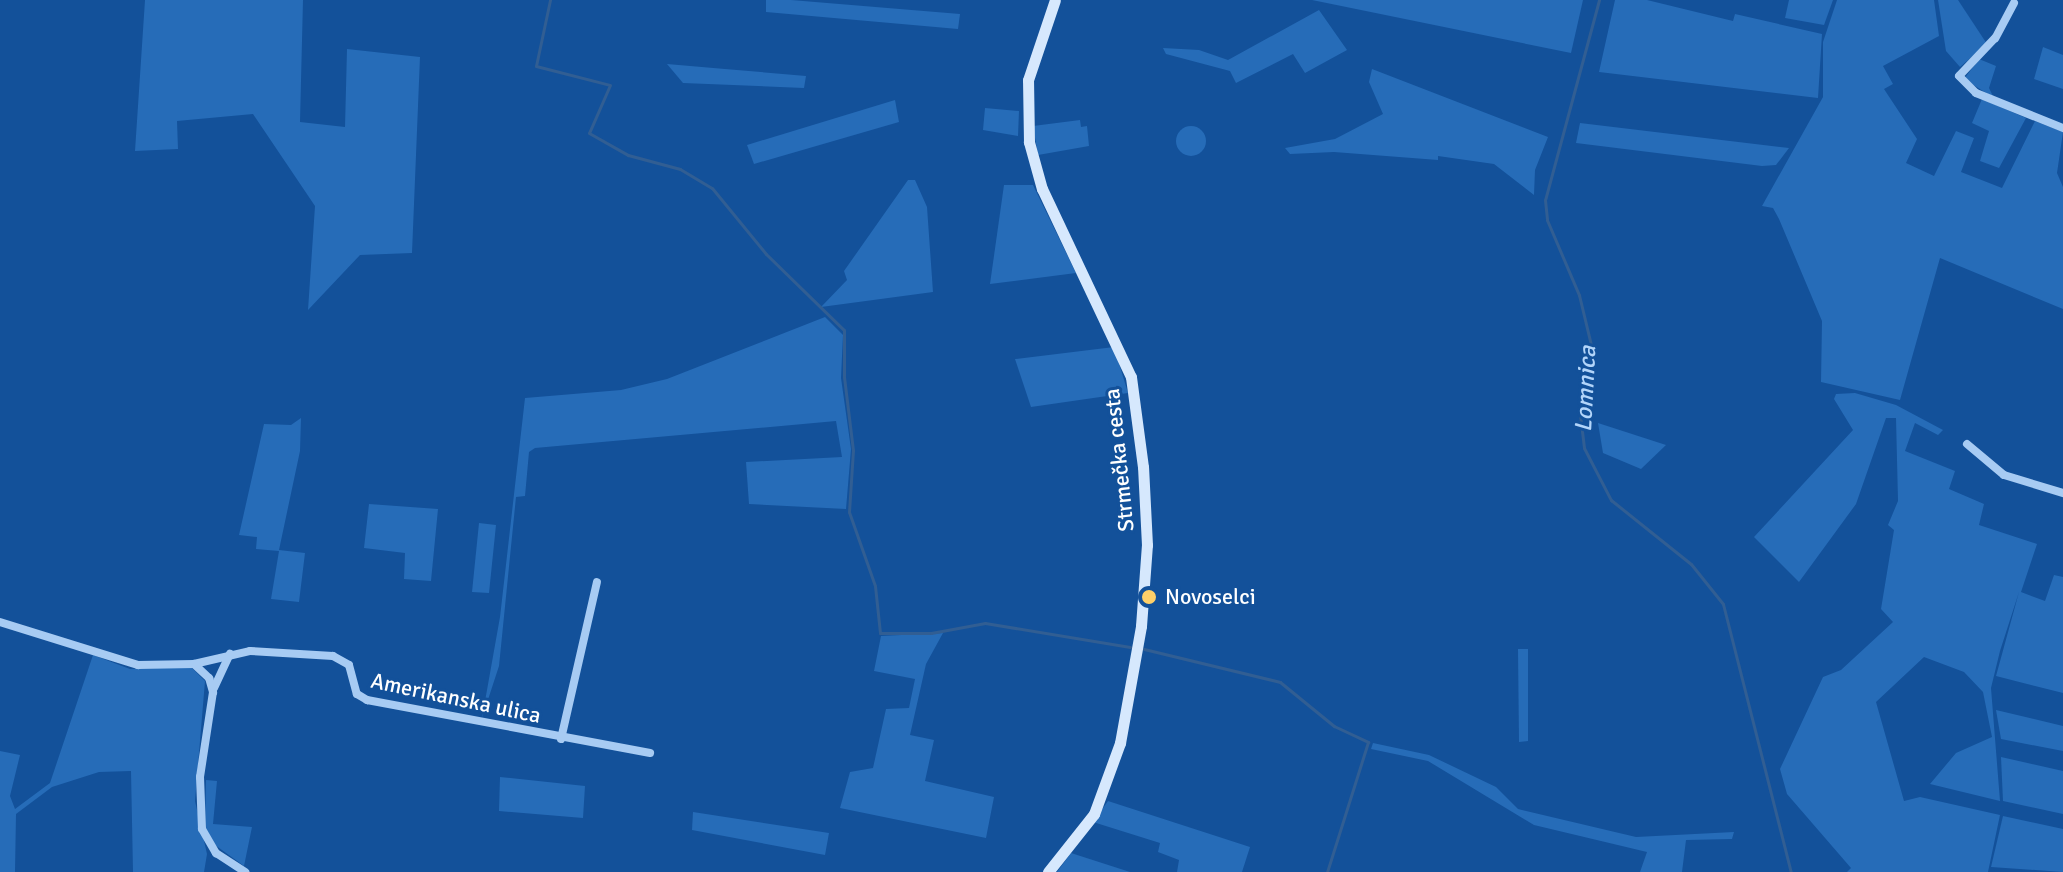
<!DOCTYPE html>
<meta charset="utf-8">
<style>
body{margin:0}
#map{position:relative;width:2063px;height:872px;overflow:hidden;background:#13519a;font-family:Signika,sans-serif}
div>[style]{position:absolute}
.green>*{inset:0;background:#266cb8}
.round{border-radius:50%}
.stream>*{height:3px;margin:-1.5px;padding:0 1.5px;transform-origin:1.5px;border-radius:1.5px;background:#315e93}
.street>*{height:8px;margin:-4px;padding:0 4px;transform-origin:4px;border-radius:4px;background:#a7cbf3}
.secondary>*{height:11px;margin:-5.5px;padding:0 5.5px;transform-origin:5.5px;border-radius:5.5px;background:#d6e8fd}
.dots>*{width:22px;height:22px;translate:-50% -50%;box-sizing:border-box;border:4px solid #13519a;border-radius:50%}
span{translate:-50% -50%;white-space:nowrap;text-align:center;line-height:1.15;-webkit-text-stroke:6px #13519a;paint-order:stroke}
.street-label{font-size:22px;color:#fff}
.poi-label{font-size:22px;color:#fff}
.left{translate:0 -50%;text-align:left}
.water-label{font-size:24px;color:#b3d5fa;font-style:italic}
</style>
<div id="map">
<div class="green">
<i style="clip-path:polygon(145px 0,303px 0,300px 122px,345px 127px,347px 49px,420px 57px,412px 253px,360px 255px,308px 310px,315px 206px,253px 114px,177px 121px,178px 149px,135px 151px)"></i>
<i style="clip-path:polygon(766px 0,791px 0,960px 14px,958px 29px,766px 12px)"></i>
<i style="clip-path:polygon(1312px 0,1583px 0,1571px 53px)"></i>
<i style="clip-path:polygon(1615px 0,1647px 0,1733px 21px,1735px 14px,1822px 34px,1818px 98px,1599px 72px)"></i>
<i style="clip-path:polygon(1789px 0,1833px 0,1824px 25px,1785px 18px)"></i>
<i style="clip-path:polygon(1837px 0,1934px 0,1939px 36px,1883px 66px,1893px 84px,1884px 89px,1917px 139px,1906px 163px,1934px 176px,1956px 131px,1974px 138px,1961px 172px,2002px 188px,2035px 121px,2063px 132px,2057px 173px,2063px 187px,2063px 309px,1940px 258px,1900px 400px,1821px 382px,1822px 321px,1779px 219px,1773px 208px,1762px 206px,1823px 97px,1823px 42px)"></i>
<i style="clip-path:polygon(1938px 0,1958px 0,1987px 44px,1960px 67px,1946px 51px)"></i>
<i style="clip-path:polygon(1319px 10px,1347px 50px,1305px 73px,1293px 54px,1236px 83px,1230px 71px,1166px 54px,1163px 48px,1199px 50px,1228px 60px)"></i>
<i style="clip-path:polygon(2043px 47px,2063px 55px,2063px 89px,2034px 79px)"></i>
<i style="clip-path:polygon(1979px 59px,1996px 66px,1989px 88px,1994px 98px,1964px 79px)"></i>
<i style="clip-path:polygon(667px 64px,725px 69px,806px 76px,804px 88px,683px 83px)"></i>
<i style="clip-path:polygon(1372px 69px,1548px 137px,1535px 170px,1534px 195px,1494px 164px,1438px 156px,1438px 160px,1334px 152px,1290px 154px,1285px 148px,1335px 139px,1383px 114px,1369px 82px)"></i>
<i style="clip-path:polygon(1982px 99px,2026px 118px,1999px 168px,1980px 161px,1989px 131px,1972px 123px)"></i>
<i style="clip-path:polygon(895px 100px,899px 122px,754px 164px,747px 145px)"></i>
<i style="clip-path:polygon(985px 108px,1019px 111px,1018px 136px,983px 130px)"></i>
<i style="clip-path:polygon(1080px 120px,1081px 127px,1087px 126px,1089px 146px,1038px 155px,1033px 126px)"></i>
<i style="clip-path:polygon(1580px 123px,1789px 148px,1776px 165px,1762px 166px,1576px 143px)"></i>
<i class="round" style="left:1176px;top:126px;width:30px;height:30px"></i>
<i style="clip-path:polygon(908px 180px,915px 180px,927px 207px,933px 292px,821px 307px,847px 280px,844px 271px)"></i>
<i style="clip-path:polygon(1004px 185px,1033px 185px,1076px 273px,990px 284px)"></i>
<i style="clip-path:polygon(825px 317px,843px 335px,841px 378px,851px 449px,846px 509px,749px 504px,746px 462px,842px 457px,836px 421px,535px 448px,529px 452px,525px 496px,516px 497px,499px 666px,482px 718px,500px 617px,525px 398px,621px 390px,667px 379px)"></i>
<i style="clip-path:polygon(1114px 347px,1128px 393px,1031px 407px,1015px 359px)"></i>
<i style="clip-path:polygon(1855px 393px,1896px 405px,1943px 430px,1938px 435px,1915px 423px,1905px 451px,1955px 471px,1949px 489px,1984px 504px,1979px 525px,2037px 544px,2021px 592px,2045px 601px,2054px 575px,2063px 577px,2063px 693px,1996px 676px,2019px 592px,2000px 651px,1991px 688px,2000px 801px,1930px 784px,1956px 753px,1992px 737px,1983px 692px,1964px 672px,1924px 657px,1876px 702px,1904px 801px,1920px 797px,2000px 815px,1988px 872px,1847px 872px,1851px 868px,1787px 794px,1780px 769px,1823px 677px,1841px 670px,1893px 622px,1881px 609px,1894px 530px,1888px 525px,1898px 501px,1896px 418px,1886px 418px,1856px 504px,1799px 582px,1754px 537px,1853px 430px,1834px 399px,1836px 394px)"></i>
<i style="clip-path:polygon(301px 418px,300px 451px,279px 550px,305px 553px,299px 602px,271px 599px,279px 551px,256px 549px,257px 537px,239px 535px,264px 424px,291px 425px)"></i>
<i style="clip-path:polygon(1598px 423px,1666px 445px,1641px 469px,1603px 453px)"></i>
<i style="clip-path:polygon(369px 504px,438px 509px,431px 581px,404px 579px,405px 553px,364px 548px)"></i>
<i style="clip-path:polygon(479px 523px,496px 525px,489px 593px,472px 592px)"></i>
<i style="clip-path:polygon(943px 633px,926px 664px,910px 735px,934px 740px,925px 781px,994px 797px,986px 838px,840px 808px,850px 772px,873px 768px,886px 709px,909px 708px,915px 679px,874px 671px,881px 636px)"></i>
<i style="clip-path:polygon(1518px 649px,1528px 649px,1528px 741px,1519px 742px)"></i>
<i style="clip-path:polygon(93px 655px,130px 669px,191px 667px,205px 681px,195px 801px,207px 854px,204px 872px,133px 872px,131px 771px,99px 772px,52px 787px,16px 814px,15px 872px,0 872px,0 751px,20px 755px,10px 796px,15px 809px,50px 783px)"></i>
<i style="clip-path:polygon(1996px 710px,2063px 726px,2063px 751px,2001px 739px)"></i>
<i style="clip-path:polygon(1373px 743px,1429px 755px,1496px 787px,1518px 809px,1636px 837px,1734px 832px,1732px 839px,1686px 840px,1682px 872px,1640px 872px,1647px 852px,1534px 825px,1428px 761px,1371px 749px)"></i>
<i style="clip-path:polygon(2001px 757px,2063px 771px,2063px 814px,2003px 801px)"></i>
<i style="clip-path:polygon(500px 777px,585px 786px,583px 818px,499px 811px)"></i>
<i style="clip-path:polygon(206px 780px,217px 781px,213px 824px,252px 827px,244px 866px,215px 845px,205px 827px)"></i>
<i style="clip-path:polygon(1108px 801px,1250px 847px,1242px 872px,1177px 872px,1179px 860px,1158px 852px,1160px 843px,1093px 822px)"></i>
<i style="clip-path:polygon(693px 812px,829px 833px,825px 855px,692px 830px)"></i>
<i style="clip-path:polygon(2003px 816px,2063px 829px,2063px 872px,1991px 867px)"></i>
<i style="clip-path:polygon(1071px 853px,1130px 872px,1057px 872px)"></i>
</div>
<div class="stream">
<i style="left:550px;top:0;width:67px;rotate:102deg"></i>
<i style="left:536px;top:66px;width:76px;rotate:14.4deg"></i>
<i style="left:610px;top:85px;width:52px;rotate:113.6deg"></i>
<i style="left:589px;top:133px;width:45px;rotate:29.4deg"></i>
<i style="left:628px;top:155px;width:54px;rotate:15.1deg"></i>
<i style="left:680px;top:169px;width:37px;rotate:31deg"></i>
<i style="left:712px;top:188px;width:85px;rotate:50.7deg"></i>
<i style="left:766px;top:254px;width:109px;rotate:44.3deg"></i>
<i style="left:844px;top:330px;width:47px;rotate:90deg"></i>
<i style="left:844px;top:377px;width:74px;rotate:83deg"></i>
<i style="left:853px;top:450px;width:62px;rotate:93.7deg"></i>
<i style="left:849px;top:512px;width:78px;rotate:70.6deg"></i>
<i style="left:875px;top:586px;width:47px;rotate:83.9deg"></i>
<i style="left:880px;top:633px;width:51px"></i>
<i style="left:931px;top:633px;width:55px;rotate:-10.5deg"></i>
<i style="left:985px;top:623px;width:147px;rotate:9.4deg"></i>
<i style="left:1599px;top:0;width:207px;rotate:105.1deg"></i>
<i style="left:1545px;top:200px;width:20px;rotate:84deg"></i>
<i style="left:1547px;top:220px;width:82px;rotate:66.9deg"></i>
<i style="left:1579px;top:295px;width:56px;rotate:76.5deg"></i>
<i style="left:1592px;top:349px;width:67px;rotate:100.3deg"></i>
<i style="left:1580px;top:415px;width:33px;rotate:83deg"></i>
<i style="left:1584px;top:448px;width:59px;rotate:62.6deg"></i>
<i style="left:1611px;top:500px;width:102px;rotate:38.7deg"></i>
<i style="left:1691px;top:564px;width:51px;rotate:51.3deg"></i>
<i style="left:1723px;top:604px;width:276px;rotate:75.8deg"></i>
<i style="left:1144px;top:649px;width:140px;rotate:13.6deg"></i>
<i style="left:1280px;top:682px;width:70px;rotate:39.2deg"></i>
<i style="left:1334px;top:726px;width:38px;rotate:25deg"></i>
<i style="left:1368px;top:742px;width:136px;rotate:107.5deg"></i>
</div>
<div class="street">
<i style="left:2014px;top:3px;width:40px;rotate:118deg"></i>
<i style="left:1995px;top:38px;width:52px;rotate:133.5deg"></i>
<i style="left:1959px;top:76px;width:24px;rotate:45deg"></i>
<i style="left:1976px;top:93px;width:94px;rotate:21.9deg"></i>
<i style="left:1967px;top:444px;width:48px;rotate:40deg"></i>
<i style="left:2004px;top:475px;width:62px;rotate:17deg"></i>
<i style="left:0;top:622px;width:145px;rotate:17.3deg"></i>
<i style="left:138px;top:665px;width:56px;rotate:-1deg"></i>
<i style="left:194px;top:664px;width:57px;rotate:-13.1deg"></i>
<i style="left:250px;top:651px;width:83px;rotate:3.4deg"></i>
<i style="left:333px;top:656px;width:18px;rotate:29deg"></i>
<i style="left:349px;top:665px;width:30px;rotate:75deg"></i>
<i style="left:357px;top:694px;width:12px;rotate:31deg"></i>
<i style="left:367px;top:700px;width:288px;rotate:10.6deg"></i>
<i style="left:194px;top:664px;width:21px;rotate:43deg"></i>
<i style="left:209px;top:678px;width:15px;rotate:74deg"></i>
<i style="left:213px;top:692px;width:86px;rotate:98.7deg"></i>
<i style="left:200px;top:777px;width:52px;rotate:87.8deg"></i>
<i style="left:202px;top:829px;width:28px;rotate:60deg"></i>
<i style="left:216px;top:853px;width:35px;rotate:33deg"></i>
<i style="left:214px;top:688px;width:38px;rotate:-65deg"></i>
<i style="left:561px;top:739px;width:161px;rotate:-77.1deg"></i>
</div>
<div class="secondary">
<i style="left:1048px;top:872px;width:74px;rotate:-51.6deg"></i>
<i style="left:1094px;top:814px;width:76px;rotate:-69.9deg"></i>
<i style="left:1120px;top:743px;width:119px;rotate:-79.8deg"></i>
<i style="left:1141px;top:626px;width:81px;rotate:-85.8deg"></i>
<i style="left:1147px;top:545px;width:78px;rotate:-92.9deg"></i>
<i style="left:1143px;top:467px;width:91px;rotate:-97.6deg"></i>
<i style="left:1131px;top:377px;width:208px;rotate:-115.3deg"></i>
<i style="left:1042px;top:189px;width:49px;rotate:-105.5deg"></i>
<i style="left:1029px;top:142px;width:62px;rotate:-90.9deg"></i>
<i style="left:1028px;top:80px;width:84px;rotate:-71.4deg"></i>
</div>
<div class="dots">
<i style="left:1149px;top:597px;background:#ffd069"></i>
</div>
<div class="street-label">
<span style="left:1119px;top:460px;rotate:-96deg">Strmečka cesta</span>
<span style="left:456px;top:698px;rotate:12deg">Amerikanska ulica</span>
</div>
<div class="poi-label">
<span class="left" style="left:1165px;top:597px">Novoselci</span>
</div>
<div class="water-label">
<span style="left:1586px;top:389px;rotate:-87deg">Lomnica</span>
</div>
</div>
